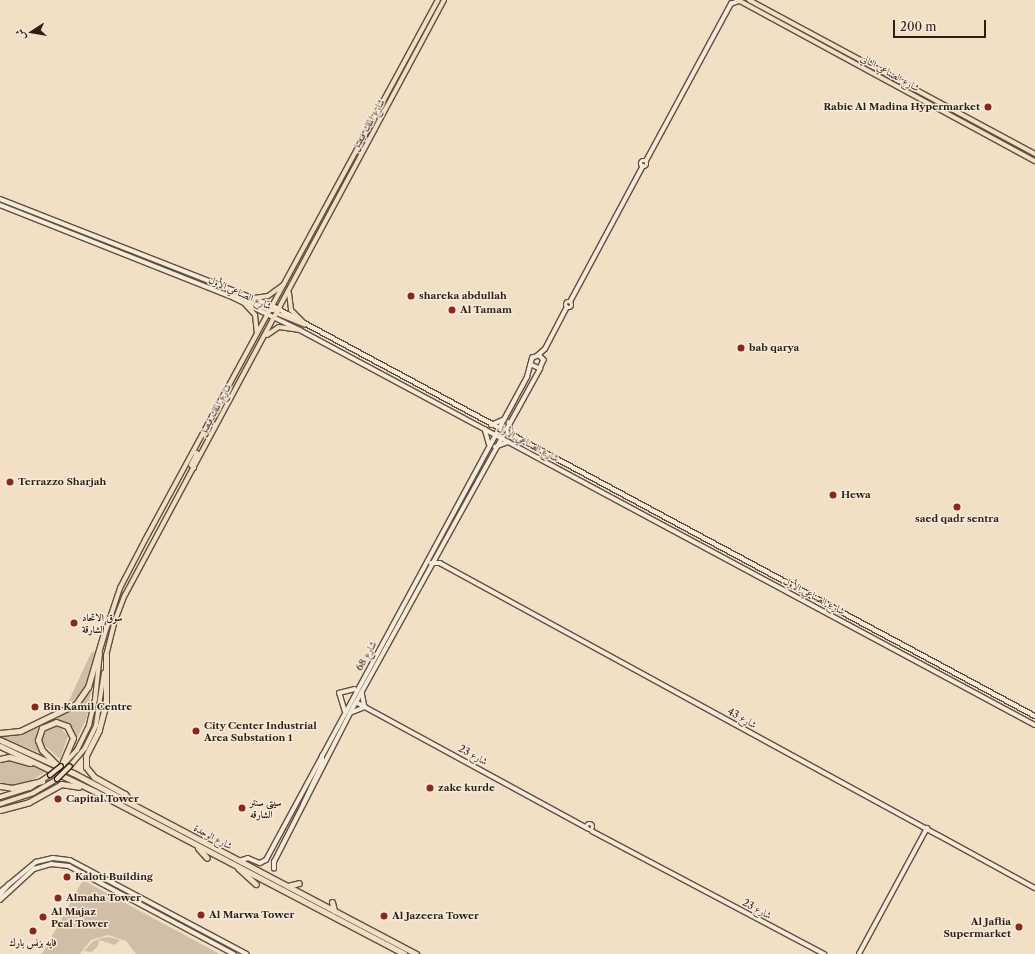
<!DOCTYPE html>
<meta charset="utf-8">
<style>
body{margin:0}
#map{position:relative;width:1035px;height:954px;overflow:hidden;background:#f1e0c4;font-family:"Libre Caslon Text",Amiri,serif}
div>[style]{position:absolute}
.green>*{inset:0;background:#d0bfa6}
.roads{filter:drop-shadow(1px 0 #604e42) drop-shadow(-1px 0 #604e42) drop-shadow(0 1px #604e42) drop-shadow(0 -1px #604e42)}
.tertiary>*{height:3.5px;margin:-1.75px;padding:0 1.75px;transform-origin:1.75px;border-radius:1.75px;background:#f6ebd9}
.tertiary>.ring{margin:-1.75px;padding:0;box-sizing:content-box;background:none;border:3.5px solid #f6ebd9;border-radius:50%}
.secondary>*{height:3.5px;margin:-1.75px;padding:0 1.75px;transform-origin:1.75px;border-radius:1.75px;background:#f6ebd9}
.primary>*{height:4px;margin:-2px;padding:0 2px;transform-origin:2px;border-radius:2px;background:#f1e0c4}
.motorway>*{height:5px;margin:-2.5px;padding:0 2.5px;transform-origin:2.5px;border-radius:2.5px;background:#f1e0c4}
.bridges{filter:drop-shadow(1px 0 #2f1d16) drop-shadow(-1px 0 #2f1d16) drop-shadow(0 1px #2f1d16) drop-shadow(0 -1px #2f1d16)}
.primary-bridge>*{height:4px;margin:-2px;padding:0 2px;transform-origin:2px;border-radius:2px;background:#f1e0c4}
.dots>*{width:11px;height:11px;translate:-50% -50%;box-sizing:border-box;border:2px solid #f6ebd9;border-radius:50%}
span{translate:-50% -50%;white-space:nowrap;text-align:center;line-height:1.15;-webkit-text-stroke:3px #f6ebd9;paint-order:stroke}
.street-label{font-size:10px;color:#2f1d16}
.poi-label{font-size:10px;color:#2f1d16;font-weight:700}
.right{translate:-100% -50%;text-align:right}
.left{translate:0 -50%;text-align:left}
.north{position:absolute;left:12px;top:12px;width:40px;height:40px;-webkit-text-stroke:3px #f6ebd9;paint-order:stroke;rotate:258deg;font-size:11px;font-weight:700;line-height:16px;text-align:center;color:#2f1d16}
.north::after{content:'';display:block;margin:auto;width:14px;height:18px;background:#2f1d16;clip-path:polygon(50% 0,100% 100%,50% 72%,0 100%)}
.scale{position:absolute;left:893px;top:20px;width:93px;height:18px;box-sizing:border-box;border:2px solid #2f1d16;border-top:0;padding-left:5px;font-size:12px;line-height:14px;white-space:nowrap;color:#2f1d16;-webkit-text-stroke:3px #f6ebd9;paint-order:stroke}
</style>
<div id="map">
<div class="green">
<i style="clip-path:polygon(95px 651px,85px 689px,65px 709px,91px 653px)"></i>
<i style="clip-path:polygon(93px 677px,87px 717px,74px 745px,72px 731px,66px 723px,55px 720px,41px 724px,78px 704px,87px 693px)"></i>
<i style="clip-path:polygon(38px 725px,36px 741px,40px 753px,1px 737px)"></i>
<i style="clip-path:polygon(48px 727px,60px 727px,68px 736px,60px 759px,42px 743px,42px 734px)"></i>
<i style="clip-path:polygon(10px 759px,47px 771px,29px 782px,12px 787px,0 784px,0 762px)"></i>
<i style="clip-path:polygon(83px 880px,138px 910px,220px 954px,136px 954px,126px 941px,108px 935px,91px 940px,80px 954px,42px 954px)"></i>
<i style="clip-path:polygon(109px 937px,120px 940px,115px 945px,99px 940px,98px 946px,92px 952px,84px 951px,92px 942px,101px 938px)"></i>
</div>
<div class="roads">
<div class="tertiary">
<i style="left:646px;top:161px;width:179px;rotate:-61.6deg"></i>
<i style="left:731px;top:4px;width:9px;rotate:-21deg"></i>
<i class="ring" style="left:641px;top:161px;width:2.5px;height:2.5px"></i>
<i style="left:570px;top:302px;width:154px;rotate:-61.8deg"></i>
<i class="ring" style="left:566px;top:302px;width:2.5px;height:2.5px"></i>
<i style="left:538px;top:355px;width:9px;rotate:-41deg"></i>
<i style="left:545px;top:349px;width:47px;rotate:-62.4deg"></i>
<i style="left:431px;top:563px;width:9px"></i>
<i style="left:440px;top:563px;width:678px;rotate:28.64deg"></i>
<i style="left:362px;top:692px;width:15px;rotate:79deg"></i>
<i style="left:339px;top:693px;width:16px;rotate:-14deg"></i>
<i style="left:340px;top:694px;width:17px;rotate:73deg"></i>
<i style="left:356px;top:702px;width:263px;rotate:28.6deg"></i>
<i style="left:350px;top:713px;width:16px;rotate:-22deg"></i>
<i style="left:303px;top:805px;width:45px;rotate:-65.1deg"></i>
<i style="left:322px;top:764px;width:8px;rotate:-90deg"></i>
<i class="ring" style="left:586.5px;top:823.5px;width:3.5px;height:3.5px"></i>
<i style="left:592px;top:831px;width:263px;rotate:27.9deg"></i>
<i style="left:239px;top:861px;width:9px;rotate:-18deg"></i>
<i style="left:248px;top:858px;width:13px;rotate:23deg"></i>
<i style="left:260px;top:863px;width:7px;rotate:-27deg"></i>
<i style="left:266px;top:860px;width:549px;rotate:-61.61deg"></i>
<i style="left:527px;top:377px;width:20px;rotate:-75deg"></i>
<i style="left:532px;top:358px;width:8px;rotate:-23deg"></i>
<i style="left:539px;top:355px;width:7px;rotate:45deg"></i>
<i style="left:544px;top:360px;width:10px;rotate:114deg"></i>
<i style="left:540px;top:369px;width:10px;rotate:-156deg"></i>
<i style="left:274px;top:869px;width:7px;rotate:-90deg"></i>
<i style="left:274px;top:862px;width:175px;rotate:-62.9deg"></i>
<i style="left:354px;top:706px;width:385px;rotate:-61.1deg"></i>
<i style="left:0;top:892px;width:47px;rotate:-39.8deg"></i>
<i style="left:36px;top:862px;width:17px;rotate:-13deg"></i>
<i style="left:53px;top:858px;width:17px;rotate:7deg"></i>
<i style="left:70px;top:860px;width:200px;rotate:28deg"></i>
<i style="left:0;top:895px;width:14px;rotate:-51deg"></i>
<i style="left:0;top:900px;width:46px;rotate:-42.4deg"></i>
<i style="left:34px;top:869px;width:18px;rotate:-16deg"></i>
<i style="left:51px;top:864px;width:18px;rotate:6deg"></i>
<i style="left:69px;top:866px;width:187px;rotate:28.1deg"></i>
<i style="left:859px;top:954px;width:143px;rotate:-61.6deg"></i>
</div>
<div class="secondary">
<i style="left:0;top:199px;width:293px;rotate:21.4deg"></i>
<i style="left:273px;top:306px;width:865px;rotate:28.28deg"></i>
<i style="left:0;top:205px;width:247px;rotate:21.6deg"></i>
<i style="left:230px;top:296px;width:78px;rotate:25.9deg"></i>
<i style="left:300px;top:330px;width:834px;rotate:28.25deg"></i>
<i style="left:509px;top:422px;width:15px;rotate:79deg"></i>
<i style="left:491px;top:425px;width:13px;rotate:-23deg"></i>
<i style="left:485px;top:429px;width:15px;rotate:74deg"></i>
<i style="left:495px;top:447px;width:14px;rotate:-21deg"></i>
</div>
<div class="primary">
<i style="left:738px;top:0;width:338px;rotate:28.5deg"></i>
<i style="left:749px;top:0;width:325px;rotate:28.3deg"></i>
<i style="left:289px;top:293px;width:17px;rotate:83deg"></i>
<i style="left:291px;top:310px;width:20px;rotate:45deg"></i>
<i style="left:230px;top:296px;width:7px"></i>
<i style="left:237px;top:296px;width:34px;rotate:24deg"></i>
<i style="left:268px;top:310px;width:11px"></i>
<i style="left:254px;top:298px;width:14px;rotate:-8deg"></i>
<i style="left:268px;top:296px;width:19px;rotate:-36deg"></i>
<i style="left:243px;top:302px;width:18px;rotate:47deg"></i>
<i style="left:255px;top:315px;width:18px;rotate:84deg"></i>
<i style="left:276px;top:313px;width:31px;rotate:22deg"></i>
<i style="left:267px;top:335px;width:14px;rotate:-34deg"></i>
<i style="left:279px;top:327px;width:21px;rotate:8deg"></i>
<i style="left:194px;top:468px;width:4px;rotate:-135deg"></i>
<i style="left:191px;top:465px;width:13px;rotate:-63deg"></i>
<i style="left:197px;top:453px;width:3px;rotate:-162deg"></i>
<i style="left:103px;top:639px;width:54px;rotate:-71.6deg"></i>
<i style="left:120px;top:588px;width:54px;rotate:-62.5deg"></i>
<i style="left:145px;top:540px;width:614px;rotate:-61.52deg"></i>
<i style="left:106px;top:656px;width:34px;rotate:-76deg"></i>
<i style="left:114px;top:623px;width:30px;rotate:-69deg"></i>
<i style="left:125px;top:595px;width:675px;rotate:-61.8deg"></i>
<i style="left:62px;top:766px;width:22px;rotate:-47deg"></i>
<i style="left:77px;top:750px;width:28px;rotate:-64deg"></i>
<i style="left:89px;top:725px;width:27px;rotate:-77deg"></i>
<i style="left:95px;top:699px;width:46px;rotate:-83.8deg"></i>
<i style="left:70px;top:766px;width:23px;rotate:-50deg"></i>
<i style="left:85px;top:748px;width:25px;rotate:-64deg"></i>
<i style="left:96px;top:725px;width:53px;rotate:-81.3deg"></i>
<i style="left:0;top:797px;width:31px;rotate:-17deg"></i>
<i style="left:30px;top:788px;width:24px;rotate:-33deg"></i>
<i style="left:0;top:804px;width:35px;rotate:-18deg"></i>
<i style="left:33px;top:793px;width:28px;rotate:-30deg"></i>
</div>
<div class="motorway">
<i style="left:106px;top:655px;width:48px;rotate:90deg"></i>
<i style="left:106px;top:703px;width:28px;rotate:105deg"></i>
<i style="left:99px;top:730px;width:29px;rotate:117deg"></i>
<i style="left:86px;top:756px;width:11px;rotate:90deg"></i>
<i style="left:86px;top:767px;width:13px;rotate:51deg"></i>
<i style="left:94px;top:777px;width:35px;rotate:29deg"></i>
<i style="left:125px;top:794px;width:11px;rotate:56deg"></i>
<i style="left:0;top:733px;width:20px;rotate:-6deg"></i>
<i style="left:20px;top:731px;width:62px;rotate:-25.7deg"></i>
<i style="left:76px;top:704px;width:21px;rotate:-55deg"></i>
<i style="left:88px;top:687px;width:53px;rotate:-73.6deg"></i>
<i style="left:0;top:740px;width:80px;rotate:24.3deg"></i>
<i style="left:73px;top:773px;width:388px;rotate:27.8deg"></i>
<i style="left:0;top:746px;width:106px;rotate:25.6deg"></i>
<i style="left:96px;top:792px;width:348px;rotate:27.7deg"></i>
<i style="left:0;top:759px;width:9px;rotate:-13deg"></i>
<i style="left:9px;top:757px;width:22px;rotate:16deg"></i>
<i style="left:57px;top:765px;width:21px;rotate:-135deg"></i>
<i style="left:42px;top:750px;width:11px;rotate:-112deg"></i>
<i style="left:38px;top:740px;width:13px;rotate:-72deg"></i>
<i style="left:42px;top:728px;width:15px;rotate:-23deg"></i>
<i style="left:56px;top:722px;width:12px;rotate:20deg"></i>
<i style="left:67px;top:726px;width:13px;rotate:63deg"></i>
<i style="left:73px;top:738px;width:30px;rotate:113deg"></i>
<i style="left:0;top:786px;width:12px;rotate:9deg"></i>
<i style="left:12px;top:788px;width:31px;rotate:-13deg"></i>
<i style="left:0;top:810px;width:30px;rotate:-15deg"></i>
<i style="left:29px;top:802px;width:37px;rotate:-29deg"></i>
<i style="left:61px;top:784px;width:18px;rotate:9deg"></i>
<i style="left:198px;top:848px;width:13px;rotate:48deg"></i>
<i style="left:238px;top:868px;width:24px;rotate:42deg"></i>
<i style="left:288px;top:886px;width:11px;rotate:-15deg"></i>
<i style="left:332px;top:902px;width:9px;rotate:77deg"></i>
</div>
</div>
<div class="bridges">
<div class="primary-bridge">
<i style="left:50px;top:775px;width:14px;rotate:-39deg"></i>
<i style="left:57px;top:779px;width:18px;rotate:-45deg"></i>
</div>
</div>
<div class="dots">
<i style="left:988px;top:107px;background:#8f2418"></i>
<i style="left:411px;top:296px;background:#8f2418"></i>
<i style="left:452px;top:310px;background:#8f2418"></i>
<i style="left:741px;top:348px;background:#8f2418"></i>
<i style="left:10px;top:482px;background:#8f2418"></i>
<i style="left:833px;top:495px;background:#8f2418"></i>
<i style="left:957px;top:507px;background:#8f2418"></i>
<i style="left:74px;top:623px;background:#8f2418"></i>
<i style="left:35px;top:707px;background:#8f2418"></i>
<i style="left:196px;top:731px;background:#8f2418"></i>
<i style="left:430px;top:788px;background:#8f2418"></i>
<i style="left:58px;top:799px;background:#8f2418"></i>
<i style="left:242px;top:808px;background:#8f2418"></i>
<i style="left:67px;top:877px;background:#8f2418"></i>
<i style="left:58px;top:898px;background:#8f2418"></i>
<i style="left:201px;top:915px;background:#8f2418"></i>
<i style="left:384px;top:916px;background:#8f2418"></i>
<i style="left:43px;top:917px;background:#8f2418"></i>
<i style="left:1019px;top:927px;background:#8f2418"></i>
<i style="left:33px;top:931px;background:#8f2418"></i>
</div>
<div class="street-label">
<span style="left:890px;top:73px;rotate:29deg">شارع الصناعي الثاني</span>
<span style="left:368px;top:125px;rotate:-61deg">شارع الملك فيصل</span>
<span style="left:240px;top:293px;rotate:24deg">شارع الصناعي الأول</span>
<span style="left:215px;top:410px;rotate:-62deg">شارع الملك فيصل</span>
<span style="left:528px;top:443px;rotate:28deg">شارع الصناعي الأول</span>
<span style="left:814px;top:596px;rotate:28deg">شارع الصناعي الأول</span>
<span style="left:366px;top:656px;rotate:-61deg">شارع 68</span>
<span style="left:742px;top:718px;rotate:29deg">شارع 43</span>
<span style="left:473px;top:755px;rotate:28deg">شارع 23</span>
<span style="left:213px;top:837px;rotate:28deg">شارع الوحدة</span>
<span style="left:757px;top:909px;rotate:28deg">شارع 23</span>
</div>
<div class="poi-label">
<span class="right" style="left:980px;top:107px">Rabie Al Madina Hypermarket</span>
<span class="left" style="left:419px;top:296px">shareka abdullah</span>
<span class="left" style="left:460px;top:310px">Al Tamam</span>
<span class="left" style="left:749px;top:348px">bab qarya</span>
<span class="left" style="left:18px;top:482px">Terrazzo Sharjah</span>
<span class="left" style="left:841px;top:495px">Hewa</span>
<span style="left:957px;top:519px">saed qadr sentra</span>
<span class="left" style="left:82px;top:623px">سوق الاتحاد<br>الشارقة</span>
<span class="left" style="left:43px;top:707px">Bin Kamil Centre</span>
<span class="left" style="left:204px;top:731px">City Center Industrial<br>Area Substation 1</span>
<span class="left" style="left:438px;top:788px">zake kurde</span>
<span class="left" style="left:66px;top:799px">Capital Tower</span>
<span class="left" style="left:250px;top:808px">سيتي سنتر<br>الشارقه</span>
<span class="left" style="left:75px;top:877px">Kaloti Building</span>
<span class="left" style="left:66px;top:898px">Almaha Tower</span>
<span class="left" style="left:51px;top:917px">Al Majaz<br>Peal Tower</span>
<span class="left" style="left:209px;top:915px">Al Marwa Tower</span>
<span class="left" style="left:392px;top:916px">Al Jazeera Tower</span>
<span class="right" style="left:1011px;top:927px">Al Jaflia<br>Supermarket</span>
<span style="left:33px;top:943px">فايه بزنس بارك</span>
</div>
<div class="north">ش</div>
<div class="scale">200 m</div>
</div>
